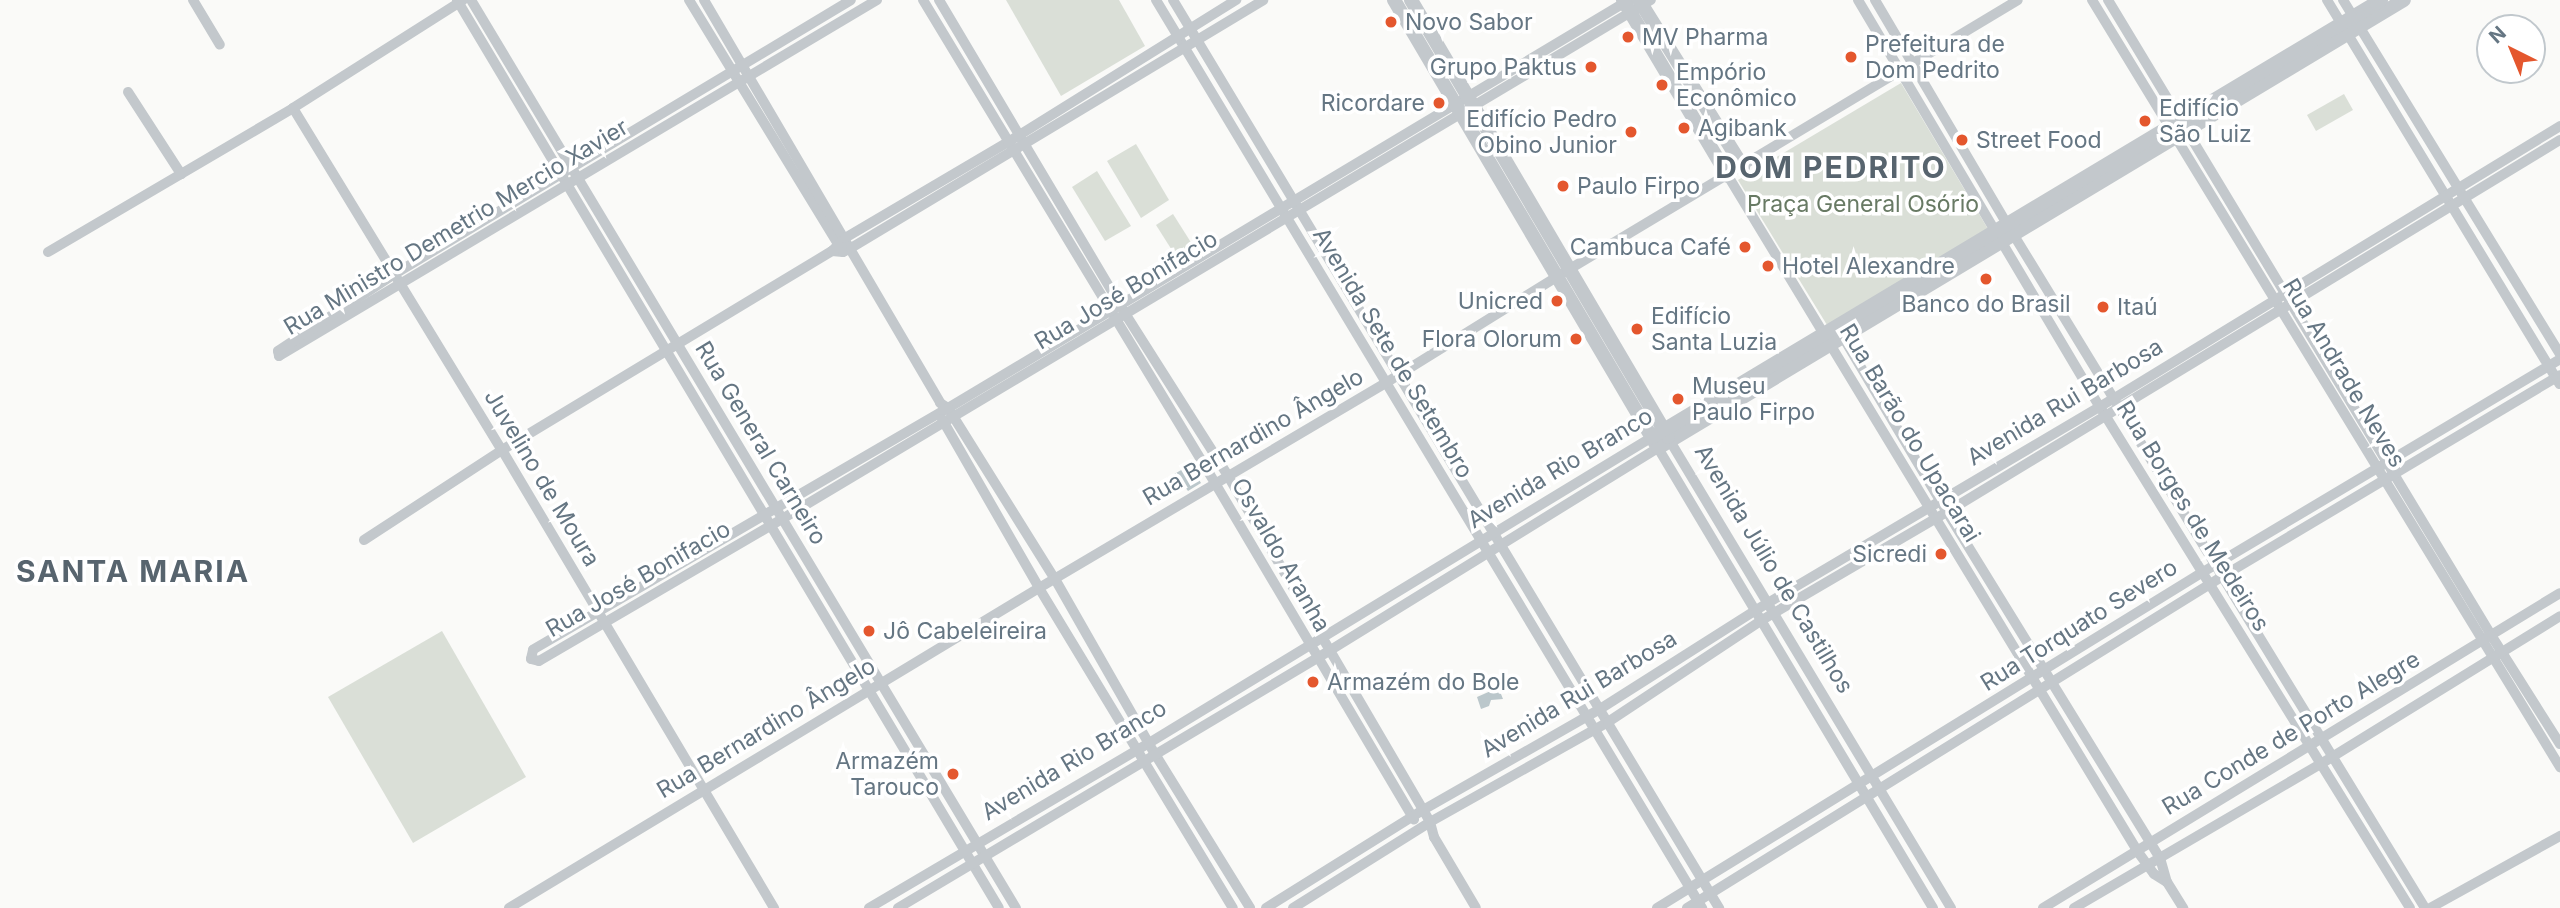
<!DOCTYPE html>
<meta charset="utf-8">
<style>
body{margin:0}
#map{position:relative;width:2560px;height:908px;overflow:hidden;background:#fafaf8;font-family:Inter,sans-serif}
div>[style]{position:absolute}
.green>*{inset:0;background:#dadfd7}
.water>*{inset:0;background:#bbc7cb}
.minor>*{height:10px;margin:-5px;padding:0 5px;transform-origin:5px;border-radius:5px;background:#c3c8cc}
.tertiary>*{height:14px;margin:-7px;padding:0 7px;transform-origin:7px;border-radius:7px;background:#c3c8cc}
.dots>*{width:19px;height:19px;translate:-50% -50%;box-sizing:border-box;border:4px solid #fff;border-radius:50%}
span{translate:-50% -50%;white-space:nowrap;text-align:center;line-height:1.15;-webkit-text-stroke:7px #fff;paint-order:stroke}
.poi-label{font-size:23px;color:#657683}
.left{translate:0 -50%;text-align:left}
.right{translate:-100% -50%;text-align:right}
.park-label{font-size:23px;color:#687a64}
.street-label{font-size:23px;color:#657683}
.district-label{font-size:30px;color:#57646e;font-weight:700;letter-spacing:2px}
.north{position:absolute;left:2476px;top:14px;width:70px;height:70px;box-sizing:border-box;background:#fff;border:2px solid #c1c8cd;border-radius:50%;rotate:317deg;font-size:19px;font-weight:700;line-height:28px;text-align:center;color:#657683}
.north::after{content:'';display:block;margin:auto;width:24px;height:32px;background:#e4572e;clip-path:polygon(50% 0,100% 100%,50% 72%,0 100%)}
</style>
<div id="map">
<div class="green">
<i style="clip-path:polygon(1006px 0,1119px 0,1145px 46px,1061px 96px)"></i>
<i style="clip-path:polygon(1901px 83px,1988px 229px,1827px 325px,1738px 180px)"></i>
<i style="clip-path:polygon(2344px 94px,2353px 110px,2316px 131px,2307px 115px)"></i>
<i style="clip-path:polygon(1136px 144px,1169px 200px,1141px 218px,1107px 161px)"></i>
<i style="clip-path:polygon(1097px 171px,1131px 226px,1105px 241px,1072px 187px)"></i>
<i style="clip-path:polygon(1173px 214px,1192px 244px,1175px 255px,1156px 225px)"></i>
<i style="clip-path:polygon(442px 631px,526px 777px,413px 843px,328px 697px)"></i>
</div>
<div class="water">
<i style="clip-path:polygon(1183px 469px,1188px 477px,1195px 473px,1201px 483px,1188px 491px,1185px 487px,1173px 492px,1169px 477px)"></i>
<i style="clip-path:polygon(1493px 690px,1501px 694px,1503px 699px,1491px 700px,1489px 706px,1481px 709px,1477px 697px)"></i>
</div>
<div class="minor">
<i style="left:193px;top:0;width:52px;rotate:59deg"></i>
<i style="left:457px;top:0;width:1057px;rotate:59.17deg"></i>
<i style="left:471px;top:0;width:1059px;rotate:59.03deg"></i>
<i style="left:689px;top:0;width:292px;rotate:58.6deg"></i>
<i style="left:704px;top:0;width:467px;rotate:59.6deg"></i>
<i style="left:940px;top:403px;width:9px;rotate:32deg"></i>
<i style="left:948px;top:408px;width:202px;rotate:58deg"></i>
<i style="left:1055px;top:579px;width:202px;rotate:60.3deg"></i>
<i style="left:1155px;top:754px;width:181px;rotate:58.3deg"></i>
<i style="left:923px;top:0;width:564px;rotate:58.84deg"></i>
<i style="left:1215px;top:483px;width:391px;rotate:59.4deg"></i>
<i style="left:939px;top:0;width:366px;rotate:59.3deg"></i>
<i style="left:1126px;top:315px;width:191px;rotate:57.6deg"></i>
<i style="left:1228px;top:476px;width:401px;rotate:59.7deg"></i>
<i style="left:1430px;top:822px;width:16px;rotate:75deg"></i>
<i style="left:1434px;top:837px;width:82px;rotate:59.4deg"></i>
<i style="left:1156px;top:0;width:1060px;rotate:58.98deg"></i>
<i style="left:1173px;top:0;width:1060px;rotate:58.98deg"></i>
<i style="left:1629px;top:0;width:794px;rotate:149.07deg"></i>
<i style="left:948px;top:408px;width:480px;rotate:149.8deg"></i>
<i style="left:533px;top:650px;width:9px;rotate:103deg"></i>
<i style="left:531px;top:659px;width:8px;rotate:14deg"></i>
<i style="left:539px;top:661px;width:281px;rotate:-30.3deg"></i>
<i style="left:782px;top:519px;width:1012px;rotate:-30.85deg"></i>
<i style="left:1858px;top:0;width:474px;rotate:59.3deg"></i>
<i style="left:2100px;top:407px;width:589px;rotate:58.25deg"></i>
<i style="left:1875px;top:0;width:260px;rotate:59.5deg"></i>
<i style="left:2007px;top:224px;width:802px;rotate:58.57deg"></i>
<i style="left:2092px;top:0;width:899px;rotate:58.61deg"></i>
<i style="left:2108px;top:0;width:742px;rotate:58.9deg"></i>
<i style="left:2491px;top:635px;width:129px;rotate:57.7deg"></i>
<i style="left:2327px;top:0;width:449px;rotate:58.8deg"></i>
<i style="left:2343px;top:0;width:415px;rotate:58.5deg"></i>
<i style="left:128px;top:92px;width:98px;rotate:57.1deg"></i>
<i style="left:293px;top:108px;width:401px;rotate:58.6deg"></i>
<i style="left:502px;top:450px;width:533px;rotate:59.29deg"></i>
<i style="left:1728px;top:176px;width:791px;rotate:58.76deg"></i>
<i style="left:2138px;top:852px;width:27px;rotate:54deg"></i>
<i style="left:2154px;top:874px;width:15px;rotate:32deg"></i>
<i style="left:832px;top:251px;width:11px;rotate:5deg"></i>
<i style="left:843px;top:252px;width:9px;rotate:-27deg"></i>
<i style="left:851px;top:248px;width:481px;rotate:-31deg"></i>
<i style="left:48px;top:252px;width:284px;rotate:-30.4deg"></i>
<i style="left:293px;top:108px;width:201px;rotate:-32.4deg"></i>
<i style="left:1840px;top:332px;width:209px;rotate:59.3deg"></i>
<i style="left:1947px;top:512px;width:406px;rotate:58.4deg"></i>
<i style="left:2160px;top:858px;width:25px;rotate:74deg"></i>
<i style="left:2167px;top:882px;width:31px;rotate:58deg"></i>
<i style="left:279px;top:356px;width:696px;rotate:-30.77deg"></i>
<i style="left:279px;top:356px;width:5px;rotate:-101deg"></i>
<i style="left:278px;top:351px;width:138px;rotate:-33.5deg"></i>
<i style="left:393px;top:275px;width:534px;rotate:-30.98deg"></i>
<i style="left:942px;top:419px;width:195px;rotate:60.1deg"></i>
<i style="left:1039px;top:588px;width:374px;rotate:58.8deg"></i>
<i style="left:1670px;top:441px;width:545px;rotate:58.96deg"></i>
<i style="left:364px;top:540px;width:165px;rotate:-33.1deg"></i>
<i style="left:502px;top:450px;width:385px;rotate:-31.1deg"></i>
<i style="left:832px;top:251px;width:18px;rotate:-45deg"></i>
<i style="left:845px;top:238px;width:189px;rotate:-30.5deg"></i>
<i style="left:1008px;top:142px;width:269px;rotate:-31.9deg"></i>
<i style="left:509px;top:908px;width:619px;rotate:-31.12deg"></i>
<i style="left:1039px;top:588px;width:401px;rotate:-30.6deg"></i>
<i style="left:1384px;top:384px;width:205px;rotate:-31.8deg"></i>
<i style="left:1558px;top:276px;width:536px;rotate:-30.96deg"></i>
<i style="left:869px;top:908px;width:325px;rotate:-30.5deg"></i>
<i style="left:1149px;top:743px;width:589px;rotate:-31.31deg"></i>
<i style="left:898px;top:908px;width:502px;rotate:-30.81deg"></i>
<i style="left:1329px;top:651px;width:387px;rotate:-31.7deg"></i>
<i style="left:1658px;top:448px;width:536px;rotate:59.13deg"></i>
<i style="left:1266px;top:908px;width:185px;rotate:-32deg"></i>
<i style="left:1423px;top:810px;width:204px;rotate:-29.7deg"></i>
<i style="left:1600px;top:709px;width:185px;rotate:-32.4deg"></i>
<i style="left:1756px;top:610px;width:415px;rotate:-30.6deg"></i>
<i style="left:2113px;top:399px;width:524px;rotate:-31.41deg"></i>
<i style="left:1293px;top:908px;width:162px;rotate:-32.1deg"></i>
<i style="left:1430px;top:822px;width:204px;rotate:-29.3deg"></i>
<i style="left:1608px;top:722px;width:185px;rotate:-33.5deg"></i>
<i style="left:1762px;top:620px;width:214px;rotate:-30.3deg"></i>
<i style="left:1947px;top:512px;width:717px;rotate:-31.25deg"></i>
<i style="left:1657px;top:908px;width:641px;rotate:-31.61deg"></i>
<i style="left:2203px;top:572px;width:416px;rotate:-30.8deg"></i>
<i style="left:1687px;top:908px;width:630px;rotate:-31.77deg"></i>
<i style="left:2223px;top:576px;width:392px;rotate:-30.8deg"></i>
<i style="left:2043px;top:908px;width:605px;rotate:-31.35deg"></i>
<i style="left:2074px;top:908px;width:299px;rotate:-30.3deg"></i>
<i style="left:2332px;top:757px;width:268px;rotate:-31.7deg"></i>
<i style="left:2430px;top:908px;width:149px;rotate:-29deg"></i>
</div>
<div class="tertiary">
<i style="left:1394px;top:0;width:520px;rotate:59.49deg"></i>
<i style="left:1658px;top:448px;width:870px;rotate:-30.99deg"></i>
<i style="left:1411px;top:0;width:507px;rotate:59.54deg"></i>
<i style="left:1623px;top:0;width:205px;rotate:59.2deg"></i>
<i style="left:1639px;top:0;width:197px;rotate:58.1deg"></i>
<i style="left:1652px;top:437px;width:850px;rotate:-30.94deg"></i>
</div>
<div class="dots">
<i style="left:1391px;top:22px;background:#e4572e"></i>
<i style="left:1628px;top:37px;background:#e4572e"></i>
<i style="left:1851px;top:57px;background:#e4572e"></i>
<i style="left:1591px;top:67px;background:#e4572e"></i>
<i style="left:1662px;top:85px;background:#e4572e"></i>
<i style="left:1439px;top:103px;background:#e4572e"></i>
<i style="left:2145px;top:121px;background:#e4572e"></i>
<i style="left:1684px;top:128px;background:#e4572e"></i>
<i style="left:1631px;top:132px;background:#e4572e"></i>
<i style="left:1962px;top:140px;background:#e4572e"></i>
<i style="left:1563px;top:186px;background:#e4572e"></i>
<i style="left:1745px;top:247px;background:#e4572e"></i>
<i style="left:1768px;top:266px;background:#e4572e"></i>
<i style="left:1986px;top:279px;background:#e4572e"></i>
<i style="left:1557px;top:301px;background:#e4572e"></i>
<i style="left:2103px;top:307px;background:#e4572e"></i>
<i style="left:1637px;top:329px;background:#e4572e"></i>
<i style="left:1576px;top:339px;background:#e4572e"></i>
<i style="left:1678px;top:399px;background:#e4572e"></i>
<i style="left:1941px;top:554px;background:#e4572e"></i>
<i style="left:869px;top:631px;background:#e4572e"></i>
<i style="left:1313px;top:682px;background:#e4572e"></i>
<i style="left:953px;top:774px;background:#e4572e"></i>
</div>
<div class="poi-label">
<span class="left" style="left:1405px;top:22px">Novo Sabor</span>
<span class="left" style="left:1642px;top:37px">MV Pharma</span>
<span class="left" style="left:1865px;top:57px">Prefeitura de<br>Dom Pedrito</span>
<span class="right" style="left:1577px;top:67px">Grupo Paktus</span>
<span class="left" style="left:1676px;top:85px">Empório<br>Econômico</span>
<span class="right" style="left:1425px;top:103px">Ricordare</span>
<span class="left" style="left:2159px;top:121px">Edifício<br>São Luiz</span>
<span class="right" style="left:1617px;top:132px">Edifício Pedro<br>Obino Junior</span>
<span class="left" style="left:1698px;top:128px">Agibank</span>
<span class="left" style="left:1976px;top:140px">Street Food</span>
<span class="left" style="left:1577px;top:186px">Paulo Firpo</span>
<span class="right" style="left:1731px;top:247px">Cambuca Café</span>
<span class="left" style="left:1782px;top:266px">Hotel Alexandre</span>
<span class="right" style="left:1543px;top:301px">Unicred</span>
<span style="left:1986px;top:304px">Banco do Brasil</span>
<span class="left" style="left:2117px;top:307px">Itaú</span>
<span class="left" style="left:1651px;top:329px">Edifício<br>Santa Luzia</span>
<span class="right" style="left:1562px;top:339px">Flora Olorum</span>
<span class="left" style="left:1692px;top:399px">Museu<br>Paulo Firpo</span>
<span class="right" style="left:1927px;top:554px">Sicredi</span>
<span class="left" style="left:883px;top:631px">Jô Cabeleireira</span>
<span class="left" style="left:1327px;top:682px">Armazém do Bole</span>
<span class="right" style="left:939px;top:774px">Armazém<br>Tarouco</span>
</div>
<div class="park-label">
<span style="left:1863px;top:204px">Praça General Osório</span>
</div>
<div class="street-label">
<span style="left:456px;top:227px;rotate:-31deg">Rua Ministro Demetrio Mercio Xavier</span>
<span style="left:1126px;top:290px;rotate:-31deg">Rua José Bonifacio</span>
<span style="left:1393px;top:353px;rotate:59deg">Avenida Sete de Setembro</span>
<span style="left:2344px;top:373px;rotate:59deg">Rua Andrade Neves</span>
<span style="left:2065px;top:402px;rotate:-31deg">Avenida Rui Barbosa</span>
<span style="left:1910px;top:433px;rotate:59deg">Rua Barão do Upacarai</span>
<span style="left:1253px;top:437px;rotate:-30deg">Rua Bernardino Ângelo</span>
<span style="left:761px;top:443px;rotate:59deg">Rua General Carneiro</span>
<span style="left:1560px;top:468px;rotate:-31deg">Avenida Rio Branco</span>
<span style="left:542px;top:478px;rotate:59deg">Juvelino de Moura</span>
<span style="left:2193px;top:516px;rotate:58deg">Rua Borges de Medeiros</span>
<span style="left:1281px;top:555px;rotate:60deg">Osvaldo Aranha</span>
<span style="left:1774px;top:569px;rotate:59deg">Avenida Júlio de Castilhos</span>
<span style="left:638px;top:579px;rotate:-30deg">Rua José Bonifacio</span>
<span style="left:2079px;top:625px;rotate:-32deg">Rua Torquato Severo</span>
<span style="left:1579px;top:694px;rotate:-31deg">Avenida Rui Barbosa</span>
<span style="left:766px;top:728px;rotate:-31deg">Rua Bernardino Ângelo</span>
<span style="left:2291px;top:733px;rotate:-31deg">Rua Conde de Porto Alegre</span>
<span style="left:1074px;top:760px;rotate:-31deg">Avenida Rio Branco</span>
</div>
<div class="district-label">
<span style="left:1831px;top:167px">DOM PEDRITO</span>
<span style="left:133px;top:571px">SANTA MARIA</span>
</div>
<div class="north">N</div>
</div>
